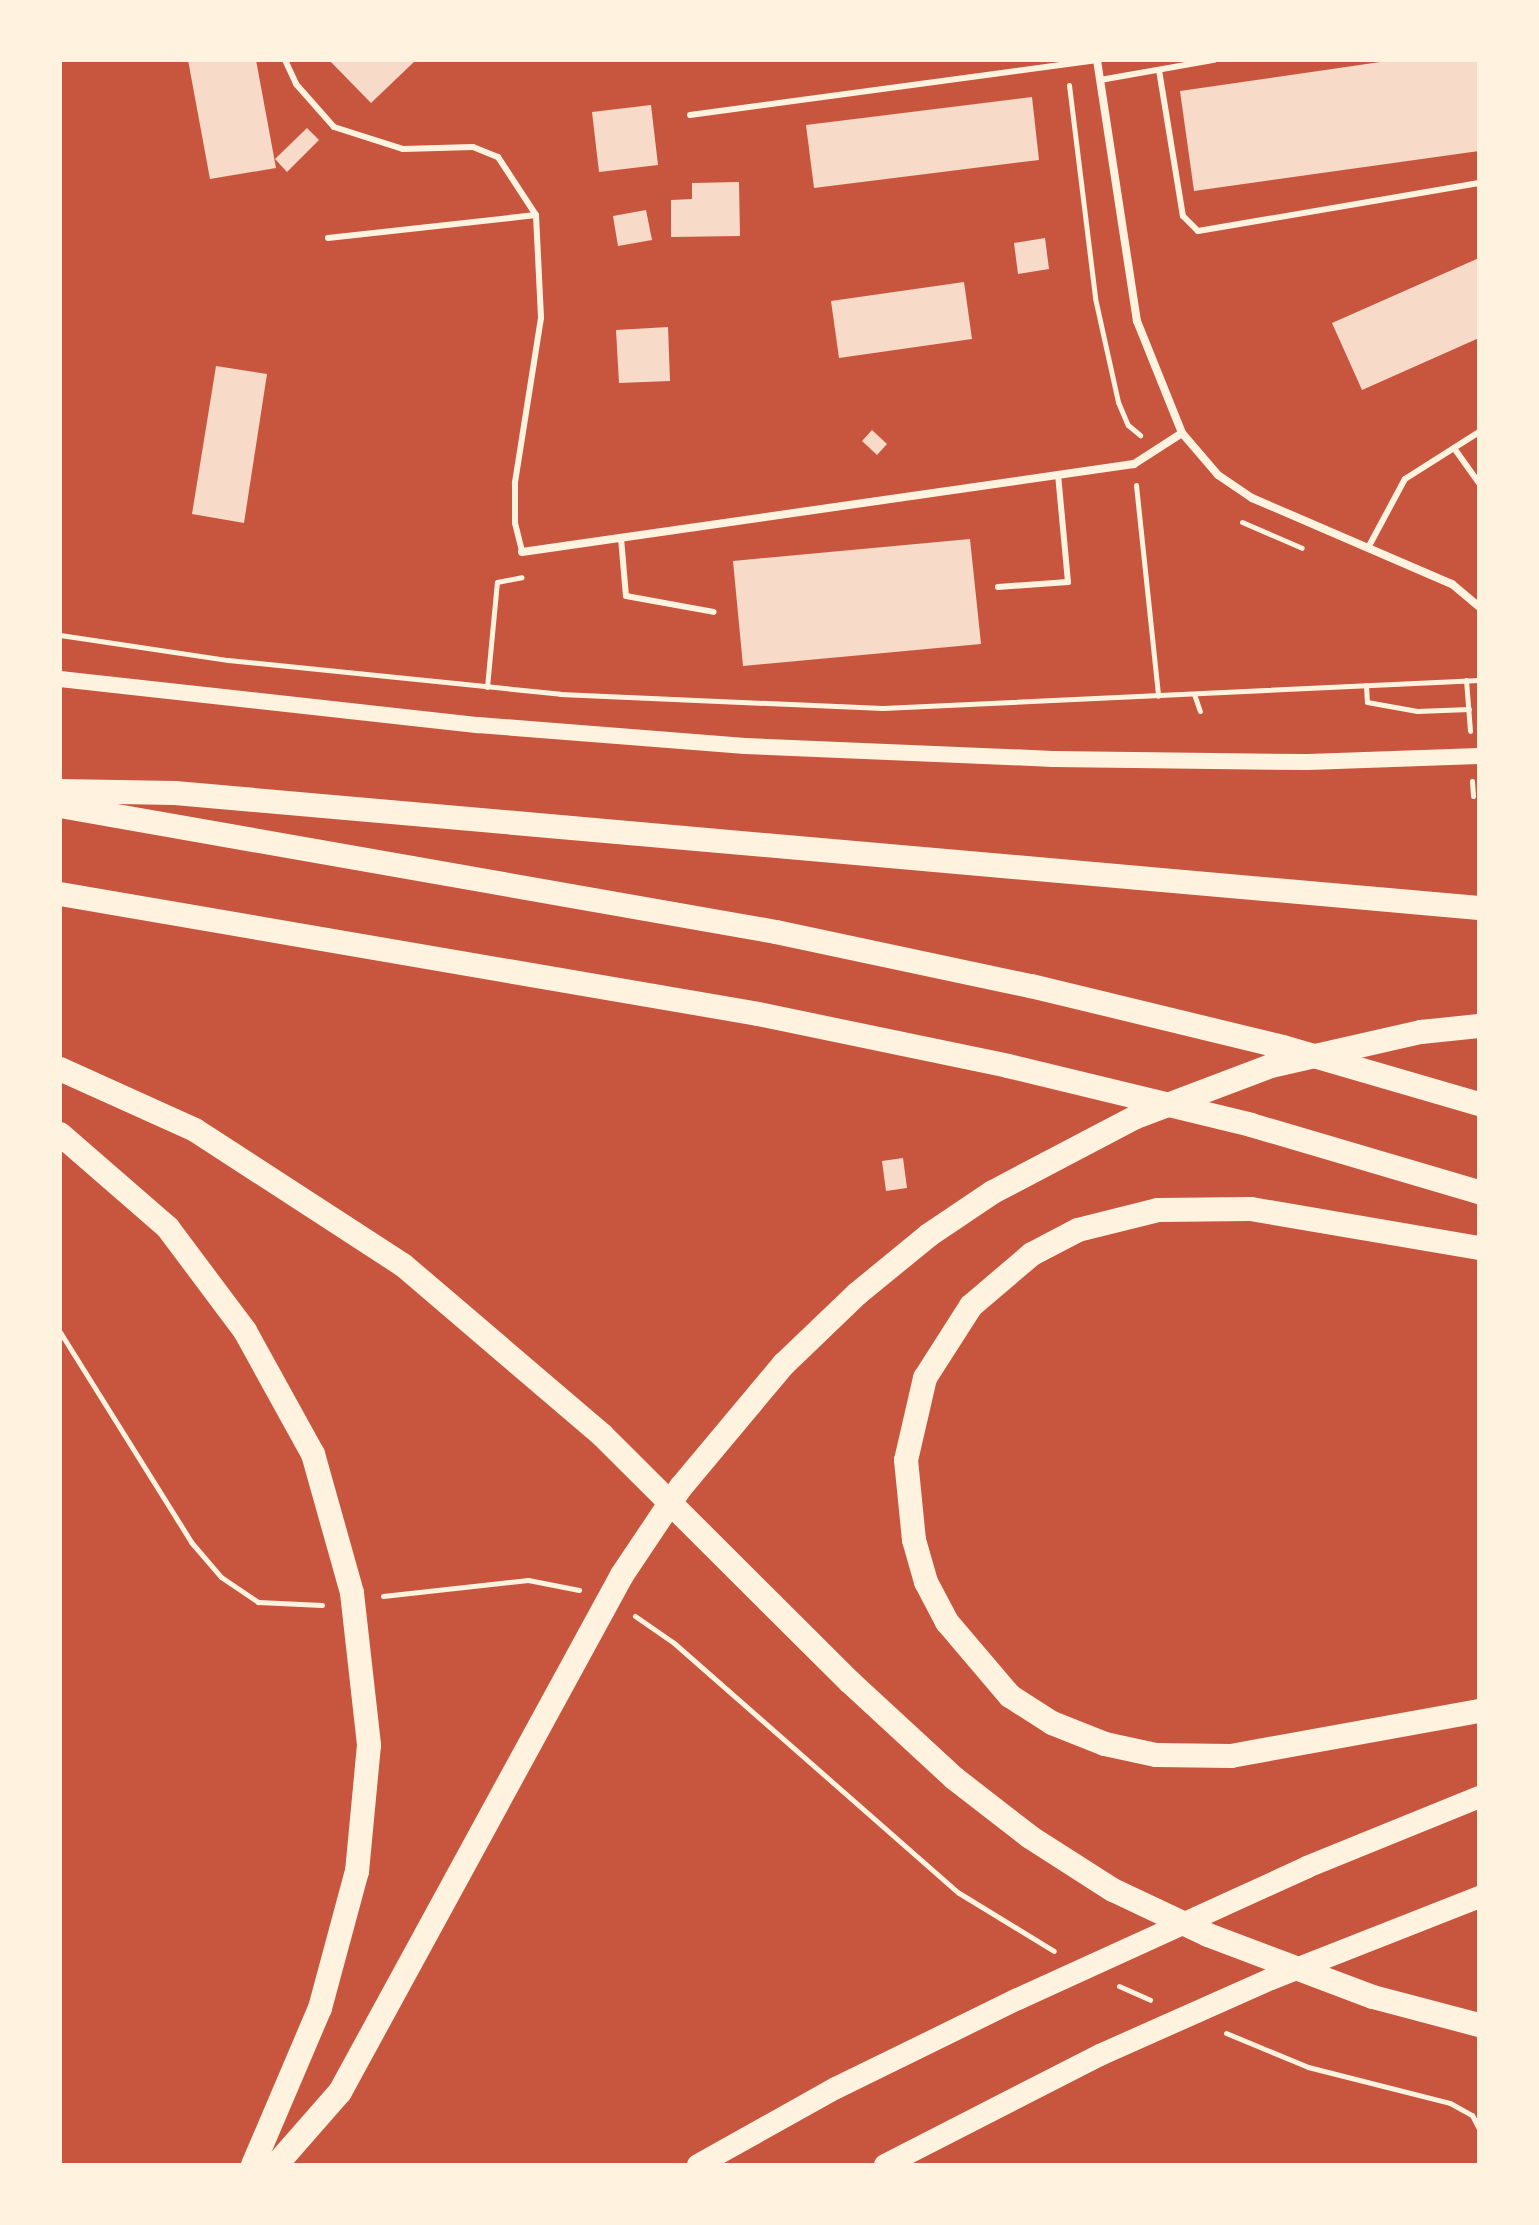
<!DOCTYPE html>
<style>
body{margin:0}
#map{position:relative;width:1539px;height:2225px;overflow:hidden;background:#c8553d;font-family:"Space Grotesk",sans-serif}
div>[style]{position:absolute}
.building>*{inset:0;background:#f7dbc8}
.path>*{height:5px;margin:-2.5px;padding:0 2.5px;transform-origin:2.5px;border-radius:2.5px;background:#fff3e0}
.service>*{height:6px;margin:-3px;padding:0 3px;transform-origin:3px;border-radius:3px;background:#fff3e0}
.minor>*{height:8px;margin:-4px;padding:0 4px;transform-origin:4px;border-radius:4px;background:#fff3e0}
.secondary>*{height:16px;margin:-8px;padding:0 8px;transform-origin:8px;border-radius:8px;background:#fff3e0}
.trunk>*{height:22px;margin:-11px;padding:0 11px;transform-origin:11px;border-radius:11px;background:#fff3e0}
.motorway>*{height:24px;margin:-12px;padding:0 12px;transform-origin:12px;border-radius:12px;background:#fff3e0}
span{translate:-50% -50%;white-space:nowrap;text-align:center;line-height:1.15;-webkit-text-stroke:6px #fff3e0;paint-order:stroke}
.frame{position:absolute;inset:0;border:62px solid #fff3e0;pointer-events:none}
</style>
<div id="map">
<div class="building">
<i style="clip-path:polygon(188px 60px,256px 60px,276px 168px,210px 179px)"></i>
<i style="clip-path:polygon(329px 60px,416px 60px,371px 103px)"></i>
<i style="clip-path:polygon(1394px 60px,1479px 60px,1479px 151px,1194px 191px,1180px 91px)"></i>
<i style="clip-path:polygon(1032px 97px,1039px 160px,814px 188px,806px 125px)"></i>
<i style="clip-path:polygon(651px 105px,658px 165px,599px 172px,592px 112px)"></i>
<i style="clip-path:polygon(307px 128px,319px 140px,287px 172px,275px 159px)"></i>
<i style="clip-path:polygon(739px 182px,740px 236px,671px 237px,671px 200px,692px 199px,692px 183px)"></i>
<i style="clip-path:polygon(646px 210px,652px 240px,618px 246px,613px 216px)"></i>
<i style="clip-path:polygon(1045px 238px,1049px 269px,1018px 274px,1014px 243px)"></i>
<i style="clip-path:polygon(1479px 258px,1479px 338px,1362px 390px,1332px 323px)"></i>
<i style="clip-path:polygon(964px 282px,972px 339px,839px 358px,831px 301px)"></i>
<i style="clip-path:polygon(668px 327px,670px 381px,619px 383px,616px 330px)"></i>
<i style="clip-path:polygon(216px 366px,267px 374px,244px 523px,192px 514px)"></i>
<i style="clip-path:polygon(872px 430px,887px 444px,877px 455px,862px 441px)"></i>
<i style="clip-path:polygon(970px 539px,981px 644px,743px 666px,733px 561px)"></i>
<i style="clip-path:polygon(903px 1158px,907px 1188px,886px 1191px,882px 1161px)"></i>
</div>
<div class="path">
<i style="left:1069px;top:85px;width:215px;rotate:83deg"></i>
<i style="left:1095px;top:298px;width:107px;rotate:77.5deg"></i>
<i style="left:1118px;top:402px;width:25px;rotate:67deg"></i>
<i style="left:1128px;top:425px;width:16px;rotate:40deg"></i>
<i style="left:1136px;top:485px;width:212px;rotate:84deg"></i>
<i style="left:1242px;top:522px;width:65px;rotate:23.4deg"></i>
<i style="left:60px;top:635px;width:170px;rotate:8.5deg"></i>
<i style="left:228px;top:660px;width:334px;rotate:5.8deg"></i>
<i style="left:560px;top:694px;width:323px;rotate:2.5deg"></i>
<i style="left:883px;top:708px;width:597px;rotate:-2.69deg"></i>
<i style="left:1466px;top:680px;width:51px;rotate:85.5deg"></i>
<i style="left:1366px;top:685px;width:17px;rotate:87deg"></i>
<i style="left:1367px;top:702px;width:51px;rotate:10.2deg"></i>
<i style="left:1417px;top:711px;width:52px;rotate:-2.2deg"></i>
<i style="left:487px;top:687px;width:105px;rotate:-84.6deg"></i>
<i style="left:497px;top:582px;width:25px;rotate:-11deg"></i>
<i style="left:1194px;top:694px;width:18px;rotate:71deg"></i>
<i style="left:1472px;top:781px;width:15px;rotate:86deg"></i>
<i style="left:60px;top:1332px;width:248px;rotate:58deg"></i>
<i style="left:191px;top:1542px;width:46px;rotate:49.4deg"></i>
<i style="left:221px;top:1577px;width:45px;rotate:34deg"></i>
<i style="left:258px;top:1602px;width:64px;rotate:2.7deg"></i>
<i style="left:383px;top:1596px;width:146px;rotate:-6.3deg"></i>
<i style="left:528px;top:1580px;width:52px;rotate:11.1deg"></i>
<i style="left:635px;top:1616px;width:47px;rotate:34.7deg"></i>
<i style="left:674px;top:1643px;width:379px;rotate:41.3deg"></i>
<i style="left:959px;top:1893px;width:111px;rotate:31.4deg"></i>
<i style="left:1119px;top:1986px;width:34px;rotate:24deg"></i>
<i style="left:1226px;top:2033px;width:89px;rotate:22.5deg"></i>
<i style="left:1308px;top:2067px;width:146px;rotate:14.2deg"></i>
<i style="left:1450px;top:2103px;width:25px;rotate:29deg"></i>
<i style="left:1472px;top:2115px;width:16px;rotate:63deg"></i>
</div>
<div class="service">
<i style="left:285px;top:60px;width:26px;rotate:65deg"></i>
<i style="left:296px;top:84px;width:57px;rotate:48.5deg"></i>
<i style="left:334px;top:127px;width:72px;rotate:17.7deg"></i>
<i style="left:403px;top:149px;width:70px;rotate:-1.6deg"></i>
<i style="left:473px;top:147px;width:27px;rotate:22deg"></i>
<i style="left:498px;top:157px;width:69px;rotate:56.8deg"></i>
<i style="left:1159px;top:70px;width:148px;rotate:80.7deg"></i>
<i style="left:1183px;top:216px;width:21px;rotate:45deg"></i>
<i style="left:1198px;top:231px;width:285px;rotate:-9.7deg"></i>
<i style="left:1100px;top:80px;width:116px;rotate:-10deg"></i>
<i style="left:690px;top:115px;width:411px;rotate:-7.7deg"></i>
<i style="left:328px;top:238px;width:209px;rotate:-6.3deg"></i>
<i style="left:536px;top:215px;width:103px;rotate:87.2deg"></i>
<i style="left:541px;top:318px;width:167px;rotate:99deg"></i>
<i style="left:515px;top:483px;width:40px;rotate:90deg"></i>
<i style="left:515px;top:523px;width:30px;rotate:76deg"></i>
<i style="left:1454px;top:448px;width:43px;rotate:54.5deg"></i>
<i style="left:621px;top:538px;width:58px;rotate:85.1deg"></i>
<i style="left:626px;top:596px;width:89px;rotate:10.3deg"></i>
<i style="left:1369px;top:546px;width:76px;rotate:-61.8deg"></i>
<i style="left:1405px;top:479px;width:88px;rotate:-32.4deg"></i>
<i style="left:998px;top:587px;width:70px;rotate:-4.1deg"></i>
<i style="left:1068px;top:582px;width:107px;rotate:-95.3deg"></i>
</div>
<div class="minor">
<i style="left:1097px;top:60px;width:264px;rotate:81.3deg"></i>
<i style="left:1137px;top:321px;width:121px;rotate:68.1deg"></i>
<i style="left:1182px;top:433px;width:55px;rotate:49.4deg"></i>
<i style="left:1218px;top:475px;width:41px;rotate:34.1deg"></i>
<i style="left:1252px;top:498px;width:218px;rotate:23.3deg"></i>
<i style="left:1452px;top:584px;width:35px;rotate:40deg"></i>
<i style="left:522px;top:552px;width:618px;rotate:-8.18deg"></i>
<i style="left:1134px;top:464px;width:57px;rotate:-32.9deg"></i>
</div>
<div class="secondary">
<i style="left:60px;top:679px;width:421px;rotate:6.3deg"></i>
<i style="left:478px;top:725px;width:268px;rotate:4.5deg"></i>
<i style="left:745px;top:746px;width:308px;rotate:2.4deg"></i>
<i style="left:1053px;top:759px;width:255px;rotate:0.7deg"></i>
<i style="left:1308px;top:762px;width:171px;rotate:-2deg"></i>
</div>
<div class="trunk">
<i style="left:698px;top:2165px;width:158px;rotate:-29.2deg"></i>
<i style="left:836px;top:2088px;width:203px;rotate:-26.1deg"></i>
<i style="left:1018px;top:1999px;width:318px;rotate:-24.5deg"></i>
<i style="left:1307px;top:1867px;width:186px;rotate:-22.1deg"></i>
<i style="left:885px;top:2165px;width:242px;rotate:-27.1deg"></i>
<i style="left:1100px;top:2055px;width:187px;rotate:-24deg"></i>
<i style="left:1271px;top:1979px;width:224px;rotate:-21.5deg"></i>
</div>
<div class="motorway">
<i style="left:60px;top:791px;width:115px;rotate:1deg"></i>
<i style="left:175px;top:793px;width:1309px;rotate:5.04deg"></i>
<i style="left:60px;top:806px;width:727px;rotate:9.98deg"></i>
<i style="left:776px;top:932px;width:261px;rotate:12deg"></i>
<i style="left:1031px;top:986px;width:259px;rotate:13.6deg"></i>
<i style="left:1283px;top:1047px;width:204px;rotate:16.2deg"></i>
<i style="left:60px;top:894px;width:708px;rotate:9.75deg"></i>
<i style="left:758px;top:1014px;width:255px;rotate:11.7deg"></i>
<i style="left:1008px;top:1066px;width:250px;rotate:13.6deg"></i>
<i style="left:1251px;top:1125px;width:238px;rotate:16.4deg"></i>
<i style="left:60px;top:1069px;width:148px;rotate:24.3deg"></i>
<i style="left:195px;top:1130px;width:248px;rotate:33deg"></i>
<i style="left:403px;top:1265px;width:262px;rotate:40.5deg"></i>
<i style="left:602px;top:1435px;width:350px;rotate:44.9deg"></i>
<i style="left:850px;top:1682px;width:142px;rotate:42.7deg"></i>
<i style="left:954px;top:1778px;width:96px;rotate:37.8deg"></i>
<i style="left:1030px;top:1837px;width:98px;rotate:32.6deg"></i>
<i style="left:1113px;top:1890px;width:105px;rotate:25.3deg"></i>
<i style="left:1208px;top:1935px;width:176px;rotate:20.6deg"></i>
<i style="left:1373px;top:1997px;width:110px;rotate:14.8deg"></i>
<i style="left:60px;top:1134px;width:143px;rotate:41deg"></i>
<i style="left:168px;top:1228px;width:129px;rotate:53.2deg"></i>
<i style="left:245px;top:1331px;width:141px;rotate:61.1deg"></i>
<i style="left:313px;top:1454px;width:144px;rotate:74.3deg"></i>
<i style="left:352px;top:1593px;width:153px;rotate:83.6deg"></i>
<i style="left:369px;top:1745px;width:127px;rotate:95.4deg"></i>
<i style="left:357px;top:1871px;width:142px;rotate:105.1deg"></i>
<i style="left:320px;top:2008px;width:171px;rotate:113.1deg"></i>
<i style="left:1479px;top:1248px;width:232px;rotate:-170.3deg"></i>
<i style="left:1250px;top:1209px;width:92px;rotate:179.4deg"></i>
<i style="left:1158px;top:1210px;width:82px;rotate:166deg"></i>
<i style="left:1078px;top:1230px;width:52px;rotate:152.4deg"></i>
<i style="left:1032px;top:1254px;width:80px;rotate:139.6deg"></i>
<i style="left:971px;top:1306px;width:85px;rotate:122.6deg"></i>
<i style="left:925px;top:1378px;width:84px;rotate:103deg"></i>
<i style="left:906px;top:1460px;width:80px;rotate:84.3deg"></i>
<i style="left:914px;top:1540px;width:44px;rotate:74.1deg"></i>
<i style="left:926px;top:1582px;width:45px;rotate:62.3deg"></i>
<i style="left:947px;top:1622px;width:97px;rotate:49.6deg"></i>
<i style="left:1010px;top:1696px;width:50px;rotate:32.7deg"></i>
<i style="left:1052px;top:1723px;width:57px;rotate:21.6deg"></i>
<i style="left:1105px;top:1744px;width:52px;rotate:12.2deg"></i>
<i style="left:1156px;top:1755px;width:75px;rotate:0.8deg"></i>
<i style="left:1231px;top:1756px;width:252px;rotate:-10.3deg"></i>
<i style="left:276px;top:2165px;width:97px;rotate:-48.8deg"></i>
<i style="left:340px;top:2092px;width:589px;rotate:-61.39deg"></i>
<i style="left:622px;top:1575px;width:106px;rotate:-56.2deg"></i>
<i style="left:681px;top:1487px;width:160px;rotate:-50.1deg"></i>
<i style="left:784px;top:1364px;width:101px;rotate:-43.8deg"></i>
<i style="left:857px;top:1294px;width:93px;rotate:-39.3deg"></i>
<i style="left:929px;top:1235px;width:77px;rotate:-33.9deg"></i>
<i style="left:993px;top:1192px;width:161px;rotate:-27.7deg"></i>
<i style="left:1136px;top:1117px;width:144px;rotate:-20.7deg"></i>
<i style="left:1271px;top:1066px;width:154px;rotate:-12.8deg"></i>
<i style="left:1421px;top:1032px;width:58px;rotate:-5.9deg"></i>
</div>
<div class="frame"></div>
</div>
